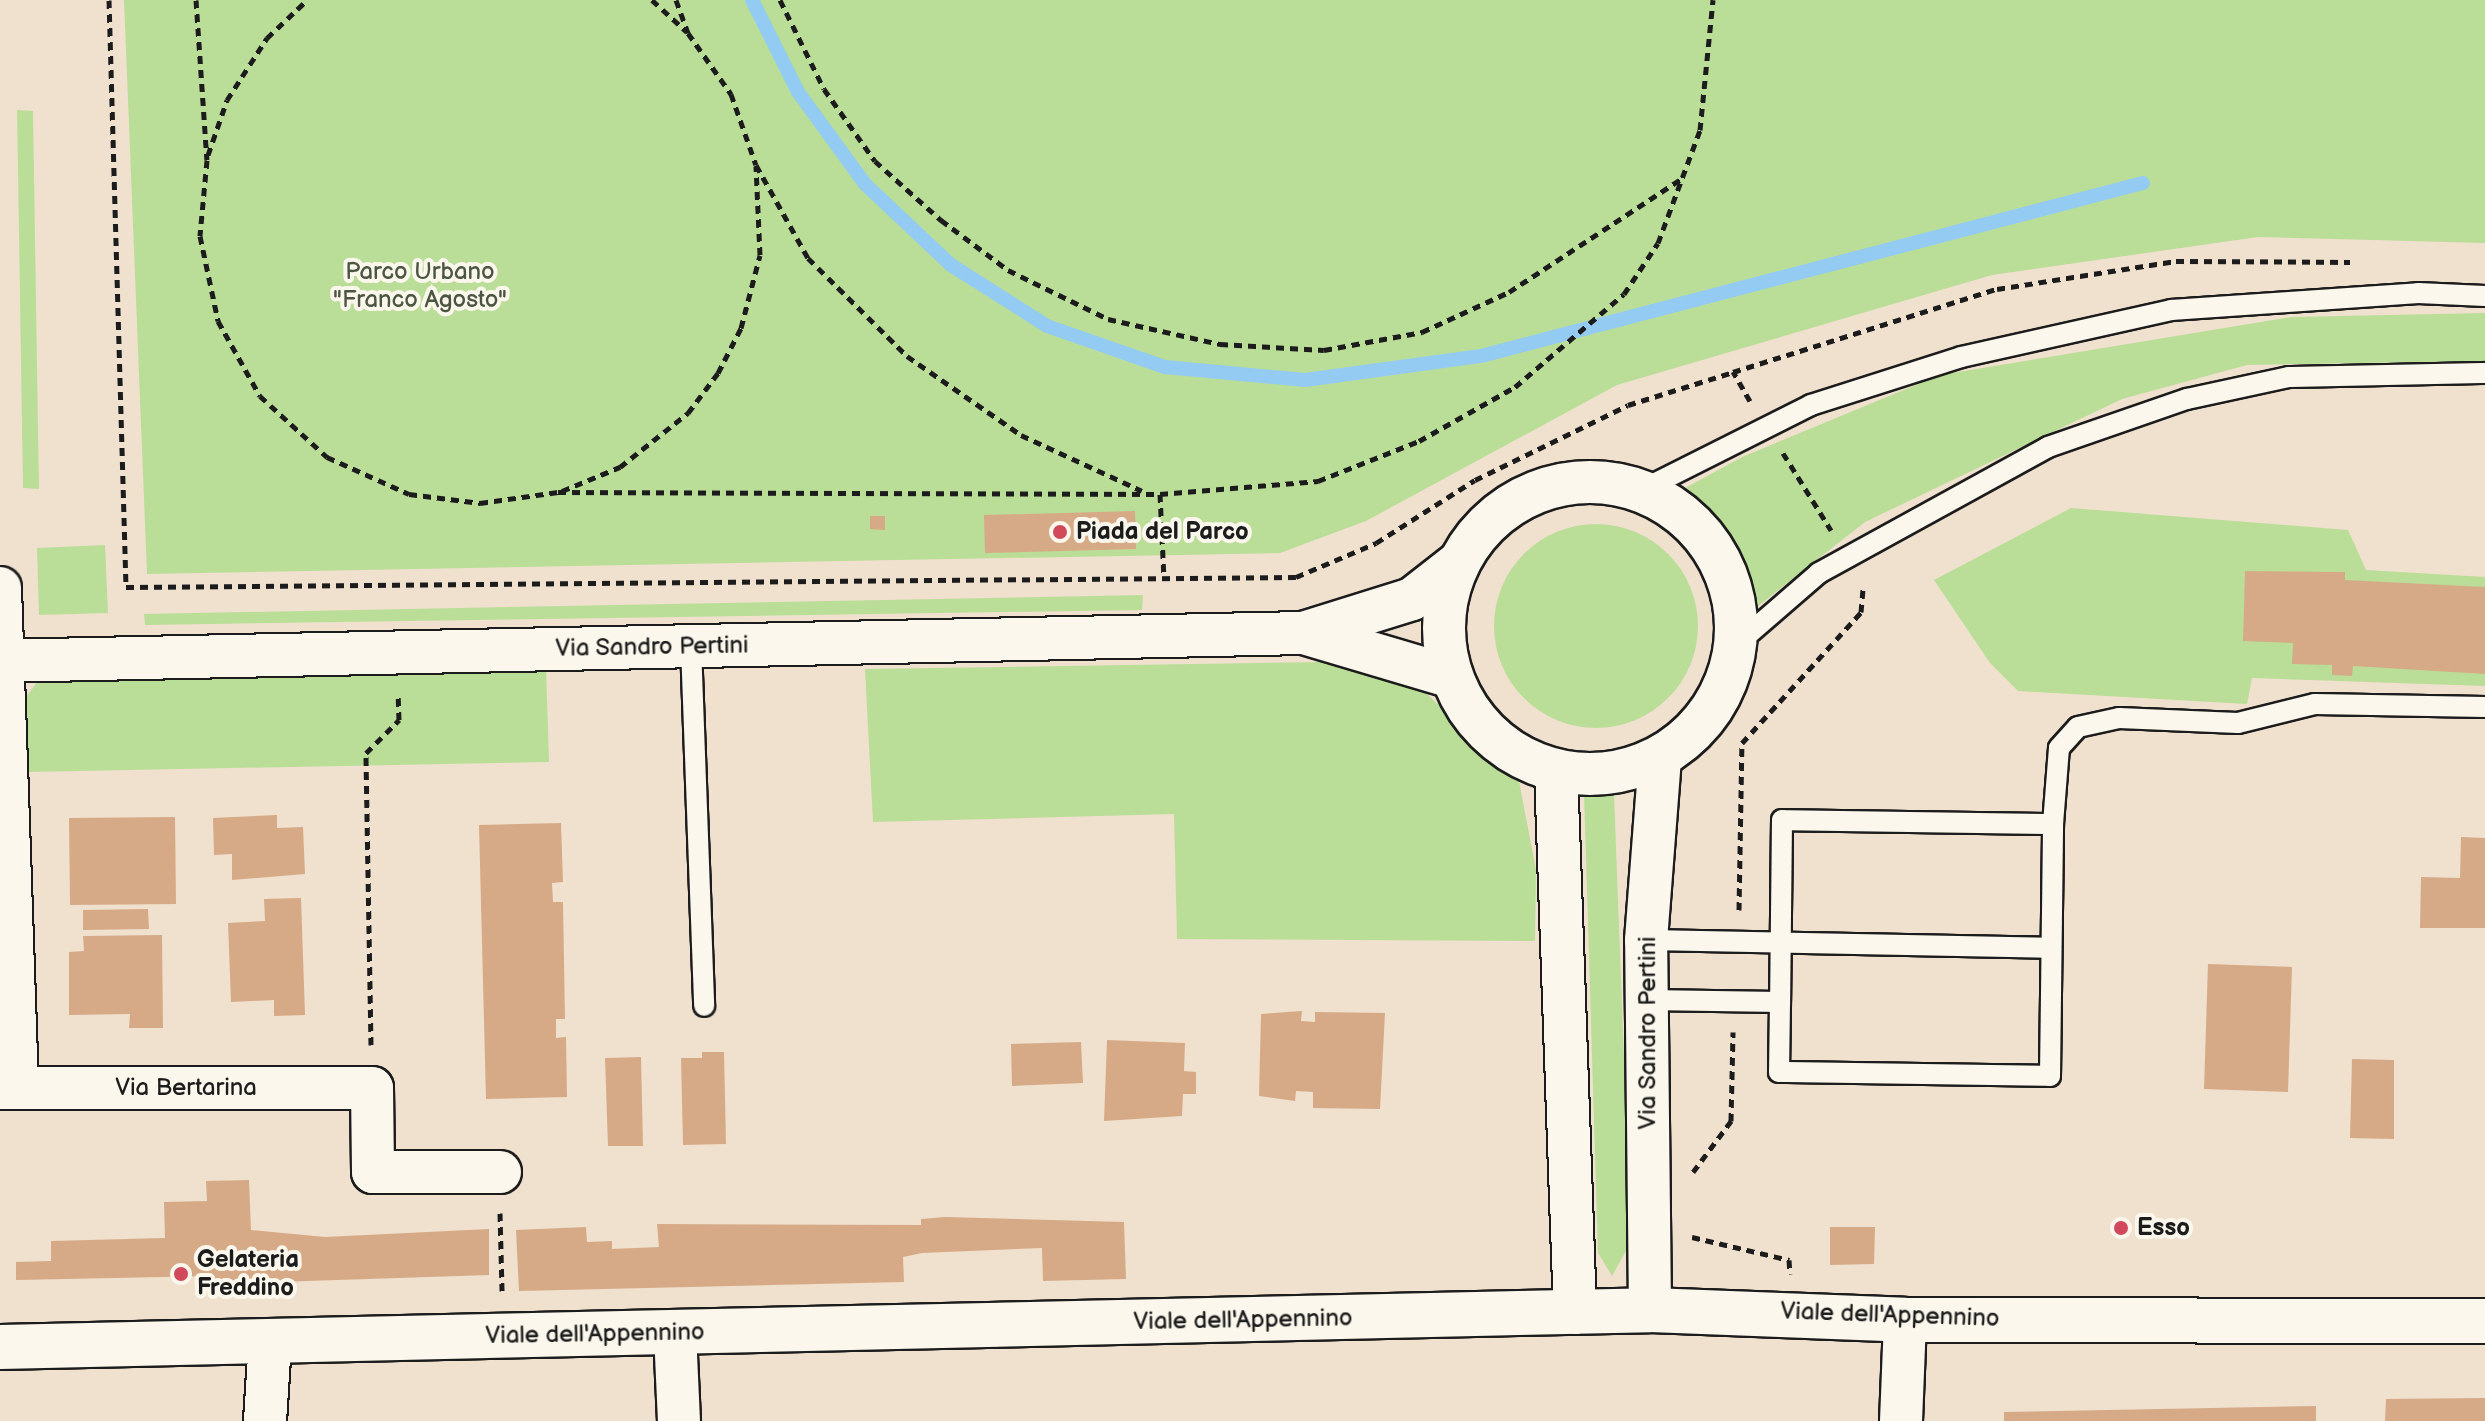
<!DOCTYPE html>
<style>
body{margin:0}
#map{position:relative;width:2485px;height:1421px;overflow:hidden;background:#f0e0ce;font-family:"Balsamiq Sans",sans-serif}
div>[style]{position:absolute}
.green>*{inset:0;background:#bade98}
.round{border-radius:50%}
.stream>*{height:14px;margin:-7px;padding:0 7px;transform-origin:7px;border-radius:7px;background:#94cbf3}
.building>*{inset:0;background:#d6aa87}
.path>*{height:5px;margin-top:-2.5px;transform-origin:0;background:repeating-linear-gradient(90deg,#1c1c1c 0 8px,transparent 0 14px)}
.roads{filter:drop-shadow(2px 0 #1c1c1c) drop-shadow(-2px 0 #1c1c1c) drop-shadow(0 2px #1c1c1c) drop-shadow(0 -2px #1c1c1c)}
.service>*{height:20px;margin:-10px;padding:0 10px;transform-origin:10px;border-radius:10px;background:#fbf7ec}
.minor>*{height:42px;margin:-21px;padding:0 21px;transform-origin:21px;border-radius:21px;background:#fbf7ec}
.minor>.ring{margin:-21px;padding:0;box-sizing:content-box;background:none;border:42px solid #fbf7ec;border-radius:50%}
.secondary>*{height:44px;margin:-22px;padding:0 22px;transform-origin:22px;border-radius:22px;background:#fbf7ec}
.dots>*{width:22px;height:22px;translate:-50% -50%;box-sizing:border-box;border:4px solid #fbf7ec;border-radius:50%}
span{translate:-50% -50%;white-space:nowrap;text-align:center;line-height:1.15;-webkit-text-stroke:8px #fbf7ec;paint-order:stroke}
.park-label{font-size:24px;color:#4b5641}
.poi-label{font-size:24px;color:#1c1c1c;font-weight:700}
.left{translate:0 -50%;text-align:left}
.street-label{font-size:24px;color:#1c1c1c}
</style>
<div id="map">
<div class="green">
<i style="clip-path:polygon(124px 0,2485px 0,2485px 243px,2258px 237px,1992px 275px,1617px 385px,1366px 521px,1280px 553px,147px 574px)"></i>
<i style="clip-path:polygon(17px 110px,33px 111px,39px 489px,23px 488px)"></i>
<i style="clip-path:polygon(2485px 313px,2485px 361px,2247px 365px,2122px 399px,1865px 522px,1753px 610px,1717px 526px,1678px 492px,1742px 457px,1940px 375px,2291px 317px)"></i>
<i style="clip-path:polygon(2071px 508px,2348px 530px,2366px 570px,2485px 577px,2485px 686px,2252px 678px,2247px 704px,2018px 691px,1990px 663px,1934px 580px)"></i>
<i class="round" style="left:1494px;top:524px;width:204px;height:204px"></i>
<i style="clip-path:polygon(105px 545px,108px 613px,39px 615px,37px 548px)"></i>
<i style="clip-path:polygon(1143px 595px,1142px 610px,145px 625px,144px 614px)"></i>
<i style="clip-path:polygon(1325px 662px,1425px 692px,1519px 781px,1536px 870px,1535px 941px,1177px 939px,1174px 814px,873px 822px,865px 669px)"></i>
<i style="clip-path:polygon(546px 667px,549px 762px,28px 772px,26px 697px,38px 681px)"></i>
<i style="clip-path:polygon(1598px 779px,1610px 783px,1614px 794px,1631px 1242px,1612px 1276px,1598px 1253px,1584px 793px)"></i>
</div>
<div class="stream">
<i style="left:752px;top:0;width:103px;rotate:63.4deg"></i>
<i style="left:798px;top:92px;width:114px;rotate:53.9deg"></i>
<i style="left:865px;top:184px;width:118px;rotate:43.3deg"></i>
<i style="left:951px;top:265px;width:114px;rotate:32.4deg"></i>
<i style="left:1047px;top:326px;width:125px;rotate:19.2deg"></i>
<i style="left:1165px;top:367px;width:141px;rotate:5.3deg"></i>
<i style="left:1305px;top:380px;width:178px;rotate:-7.8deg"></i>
<i style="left:1481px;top:356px;width:684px;rotate:-14.65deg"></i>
</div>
<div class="building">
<i style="clip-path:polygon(1135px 511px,1136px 549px,985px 553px,984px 515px)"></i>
<i style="clip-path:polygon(870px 516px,885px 516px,885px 530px,870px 529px)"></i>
<i style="clip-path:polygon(2245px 571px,2345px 572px,2345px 580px,2485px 587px,2485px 674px,2353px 666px,2352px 676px,2332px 675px,2332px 665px,2292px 664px,2293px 643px,2243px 641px)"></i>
<i style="clip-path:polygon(277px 815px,277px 828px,303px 827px,305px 874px,232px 880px,232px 854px,214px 855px,213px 818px)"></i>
<i style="clip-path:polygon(175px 817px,176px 904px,70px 905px,69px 818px)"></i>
<i style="clip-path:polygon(561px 823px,563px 882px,552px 883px,553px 902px,563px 902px,565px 1019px,556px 1019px,556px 1038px,566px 1037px,567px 1097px,486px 1099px,479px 825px)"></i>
<i style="clip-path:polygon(2461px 837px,2485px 838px,2485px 928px,2420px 928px,2421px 877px,2460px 878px)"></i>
<i style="clip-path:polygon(301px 898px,305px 1015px,274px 1016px,274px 1000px,231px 1002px,228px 923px,265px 921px,264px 899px)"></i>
<i style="clip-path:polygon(148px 909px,149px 929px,83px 930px,83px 910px)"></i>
<i style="clip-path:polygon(162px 935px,163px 1028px,129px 1028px,130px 1014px,69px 1015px,69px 952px,84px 951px,83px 936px)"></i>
<i style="clip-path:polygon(2208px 964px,2292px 967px,2288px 1092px,2204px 1089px)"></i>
<i style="clip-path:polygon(1302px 1011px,1301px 1021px,1315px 1022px,1315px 1012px,1385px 1013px,1380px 1109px,1313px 1108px,1313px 1092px,1296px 1091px,1295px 1101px,1259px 1096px,1261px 1014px)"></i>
<i style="clip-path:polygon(1107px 1040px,1185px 1043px,1184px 1071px,1196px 1072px,1196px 1094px,1183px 1094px,1182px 1116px,1104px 1121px)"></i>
<i style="clip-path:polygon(1081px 1042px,1083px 1083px,1012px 1086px,1011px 1044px)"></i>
<i style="clip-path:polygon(702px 1052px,724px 1052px,726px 1144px,683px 1145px,681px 1058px,702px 1058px)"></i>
<i style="clip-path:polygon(641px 1057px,643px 1146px,608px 1146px,605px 1058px)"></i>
<i style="clip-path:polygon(2352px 1059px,2394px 1060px,2394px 1139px,2350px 1138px)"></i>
<i style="clip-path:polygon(249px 1180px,251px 1230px,325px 1237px,489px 1229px,489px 1275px,212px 1284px,212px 1276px,16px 1280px,16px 1262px,51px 1261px,51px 1241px,165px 1238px,164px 1202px,207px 1201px,206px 1181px)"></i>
<i style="clip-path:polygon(945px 1217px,1124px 1222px,1126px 1279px,1043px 1281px,1042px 1248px,922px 1253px,903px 1257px,904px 1282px,519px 1291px,516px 1230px,586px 1227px,587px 1242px,612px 1241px,612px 1249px,659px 1247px,657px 1224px,921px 1225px,921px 1219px)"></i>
<i style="clip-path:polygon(1830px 1227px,1875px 1227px,1874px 1264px,1830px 1265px)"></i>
<i style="clip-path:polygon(2485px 1398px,2485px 1421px,2385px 1421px,2386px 1399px)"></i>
<i style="clip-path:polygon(2316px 1406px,2316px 1421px,2004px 1421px,2004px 1412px)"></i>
</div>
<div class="path">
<i style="left:109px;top:0;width:587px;rotate:88.34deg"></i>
<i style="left:126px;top:587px;width:1170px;rotate:-0.49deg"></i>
<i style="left:1296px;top:577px;width:87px;rotate:-23deg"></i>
<i style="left:1376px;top:543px;width:117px;rotate:-32.5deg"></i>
<i style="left:1475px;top:480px;width:170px;rotate:-26.1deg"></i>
<i style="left:1628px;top:405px;width:110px;rotate:-17.4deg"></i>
<i style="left:196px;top:0;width:160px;rotate:86.1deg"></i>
<i style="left:207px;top:160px;width:76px;rotate:95.3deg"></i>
<i style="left:200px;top:236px;width:87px;rotate:78deg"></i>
<i style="left:218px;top:321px;width:86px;rotate:60.8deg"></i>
<i style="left:260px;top:396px;width:91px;rotate:42.3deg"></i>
<i style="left:327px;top:457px;width:90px;rotate:24.3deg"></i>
<i style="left:409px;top:494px;width:72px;rotate:7.2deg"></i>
<i style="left:480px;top:503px;width:79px;rotate:-8deg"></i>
<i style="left:558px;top:492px;width:602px;rotate:0.19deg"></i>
<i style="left:1160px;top:494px;width:159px;rotate:-4.7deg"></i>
<i style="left:1318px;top:481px;width:109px;rotate:-21.6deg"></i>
<i style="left:1419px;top:441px;width:110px;rotate:-29.4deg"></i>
<i style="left:1515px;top:387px;width:143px;rotate:-40.5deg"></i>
<i style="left:1624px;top:294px;width:61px;rotate:-56.3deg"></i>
<i style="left:1658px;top:243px;width:121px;rotate:-69.6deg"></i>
<i style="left:1700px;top:130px;width:131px;rotate:-84.3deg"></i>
<i style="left:652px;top:0;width:47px;rotate:42.4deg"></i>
<i style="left:676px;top:0;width:35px;rotate:70deg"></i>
<i style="left:688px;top:33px;width:75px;rotate:54.8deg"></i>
<i style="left:731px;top:94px;width:75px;rotate:70.6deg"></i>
<i style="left:756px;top:165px;width:107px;rotate:60.8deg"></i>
<i style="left:808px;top:258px;width:139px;rotate:44.7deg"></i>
<i style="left:907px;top:356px;width:139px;rotate:34.7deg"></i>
<i style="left:1021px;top:435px;width:133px;rotate:24.8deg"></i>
<i style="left:780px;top:0;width:99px;rotate:63.7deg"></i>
<i style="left:824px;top:89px;width:88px;rotate:54.7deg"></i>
<i style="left:875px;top:161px;width:89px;rotate:41.8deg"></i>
<i style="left:941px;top:220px;width:84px;rotate:36.7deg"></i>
<i style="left:1008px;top:270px;width:111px;rotate:26.1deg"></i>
<i style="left:1108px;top:319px;width:115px;rotate:12.6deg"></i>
<i style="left:1220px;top:344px;width:104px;rotate:3.3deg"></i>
<i style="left:1324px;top:350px;width:100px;rotate:-10.4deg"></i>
<i style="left:1422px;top:332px;width:96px;rotate:-24.7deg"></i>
<i style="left:1509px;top:292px;width:206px;rotate:-33.3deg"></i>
<i style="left:208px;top:155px;width:58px;rotate:-70.9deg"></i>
<i style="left:227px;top:100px;width:74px;rotate:-57.2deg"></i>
<i style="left:267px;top:38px;width:55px;rotate:-43.5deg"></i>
<i style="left:1750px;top:401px;width:34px;rotate:-120deg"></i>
<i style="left:1733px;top:372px;width:277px;rotate:-17.5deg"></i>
<i style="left:1997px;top:289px;width:181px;rotate:-8.9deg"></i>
<i style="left:2176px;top:261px;width:174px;rotate:0.3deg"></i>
<i style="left:1783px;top:453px;width:91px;rotate:58.1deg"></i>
<i style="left:562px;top:491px;width:63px;rotate:-22.5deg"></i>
<i style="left:620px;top:467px;width:87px;rotate:-38.5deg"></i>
<i style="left:688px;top:413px;width:50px;rotate:-53.1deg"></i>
<i style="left:718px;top:373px;width:51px;rotate:-62.9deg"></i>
<i style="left:741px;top:328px;width:75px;rotate:-75.4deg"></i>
<i style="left:760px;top:255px;width:89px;rotate:-92.6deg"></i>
<i style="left:1160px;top:494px;width:84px;rotate:87.3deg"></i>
<i style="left:1739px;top:910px;width:167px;rotate:-89deg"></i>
<i style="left:1742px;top:743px;width:177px;rotate:-47.7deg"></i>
<i style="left:1861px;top:612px;width:25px;rotate:-85deg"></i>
<i style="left:371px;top:1045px;width:292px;rotate:-91deg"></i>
<i style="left:366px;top:753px;width:47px;rotate:-45deg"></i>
<i style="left:399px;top:720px;width:23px;rotate:-92deg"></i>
<i style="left:1693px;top:1172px;width:64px;rotate:-53.3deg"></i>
<i style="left:1731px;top:1121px;width:89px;rotate:-88.7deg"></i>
<i style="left:500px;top:1213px;width:78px;rotate:88.5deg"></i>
<i style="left:1692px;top:1237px;width:100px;rotate:13.3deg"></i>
<i style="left:1789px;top:1260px;width:14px;rotate:86deg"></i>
</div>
<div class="roads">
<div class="service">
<i style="left:1642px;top:490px;width:189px;rotate:-26.7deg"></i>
<i style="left:1811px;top:405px;width:157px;rotate:-17.7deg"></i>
<i style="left:1961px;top:357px;width:215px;rotate:-12.6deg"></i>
<i style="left:2171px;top:310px;width:248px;rotate:-3.9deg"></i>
<i style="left:2418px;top:293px;width:67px;rotate:2.6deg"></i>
<i style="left:1737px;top:644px;width:108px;rotate:-40.9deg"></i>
<i style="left:1819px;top:573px;width:261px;rotate:-28.8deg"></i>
<i style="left:2048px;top:447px;width:147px;rotate:-19.1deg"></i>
<i style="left:2187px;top:399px;width:104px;rotate:-12.2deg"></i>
<i style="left:2289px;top:377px;width:196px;rotate:-1.2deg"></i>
<i style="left:691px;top:646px;width:360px;rotate:87.9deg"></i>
<i style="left:2053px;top:824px;width:76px;rotate:-85.5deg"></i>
<i style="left:2059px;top:748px;width:28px;rotate:-48deg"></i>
<i style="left:2078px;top:727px;width:42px;rotate:-12.4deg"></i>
<i style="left:2119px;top:718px;width:119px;rotate:2.4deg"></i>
<i style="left:2238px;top:723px;width:79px;rotate:-13.9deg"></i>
<i style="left:2315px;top:704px;width:170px;rotate:1deg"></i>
<i style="left:1646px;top:940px;width:405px;rotate:1.1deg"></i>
<i style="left:1647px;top:1000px;width:133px;rotate:0.9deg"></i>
<i style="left:1780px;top:1002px;width:70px;rotate:90.8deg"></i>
<i style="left:1779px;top:1072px;width:271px;rotate:0.8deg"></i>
<i style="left:2050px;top:1076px;width:252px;rotate:-89.3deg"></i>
<i style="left:2053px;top:824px;width:271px;rotate:-179.2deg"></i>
<i style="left:1782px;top:820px;width:182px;rotate:90.6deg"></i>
</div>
<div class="minor">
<i class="ring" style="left:1444px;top:482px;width:250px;height:250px"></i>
<i style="left:0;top:588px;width:500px;rotate:88.05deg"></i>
<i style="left:1304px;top:633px;width:154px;rotate:16.6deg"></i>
<i style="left:0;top:661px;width:1303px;rotate:-1.23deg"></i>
<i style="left:1303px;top:633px;width:114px;rotate:-17.3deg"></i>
<i style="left:1412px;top:599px;width:58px;rotate:-38deg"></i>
<i style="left:1556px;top:771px;width:542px;rotate:87.99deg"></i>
<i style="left:0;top:1088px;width:372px"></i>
<i style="left:372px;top:1088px;width:84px;rotate:89.3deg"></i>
<i style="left:373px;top:1172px;width:127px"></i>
<i style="left:1650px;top:1310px;width:370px;rotate:-90.6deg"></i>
<i style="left:1646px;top:940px;width:183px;rotate:-85.6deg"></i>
<i style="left:675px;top:1333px;width:88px;rotate:87.4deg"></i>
<i style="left:265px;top:1421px;width:79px;rotate:-86.4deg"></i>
<i style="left:1901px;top:1421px;width:101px;rotate:-87.7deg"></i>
</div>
<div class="secondary">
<i style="left:0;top:1347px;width:1650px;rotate:-1.28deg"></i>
<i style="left:1650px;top:1310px;width:255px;rotate:2.2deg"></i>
<i style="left:1905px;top:1320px;width:580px;rotate:0.1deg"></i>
</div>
</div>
<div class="dots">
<i style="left:1060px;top:532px;background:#d1495b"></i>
<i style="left:2121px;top:1228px;background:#d1495b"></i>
<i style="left:181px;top:1274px;background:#d1495b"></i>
</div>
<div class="park-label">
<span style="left:420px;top:286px">Parco Urbano<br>"Franco Agosto"</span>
</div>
<div class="poi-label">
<span class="left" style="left:1076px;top:532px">Piada del Parco</span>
<span class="left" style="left:2137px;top:1228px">Esso</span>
<span class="left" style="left:197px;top:1274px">Gelateria<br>Freddino</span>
</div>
<div class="street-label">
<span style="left:652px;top:647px;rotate:-1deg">Via Sandro Pertini</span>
<span style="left:1648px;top:1033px;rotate:-90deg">Via Sandro Pertini</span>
<span style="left:186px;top:1088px">Via Bertarina</span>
<span style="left:1890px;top:1315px;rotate:2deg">Viale dell'Appennino</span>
<span style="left:1243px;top:1320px;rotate:-1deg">Viale dell'Appennino</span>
<span style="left:595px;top:1334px;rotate:-1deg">Viale dell'Appennino</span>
</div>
</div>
